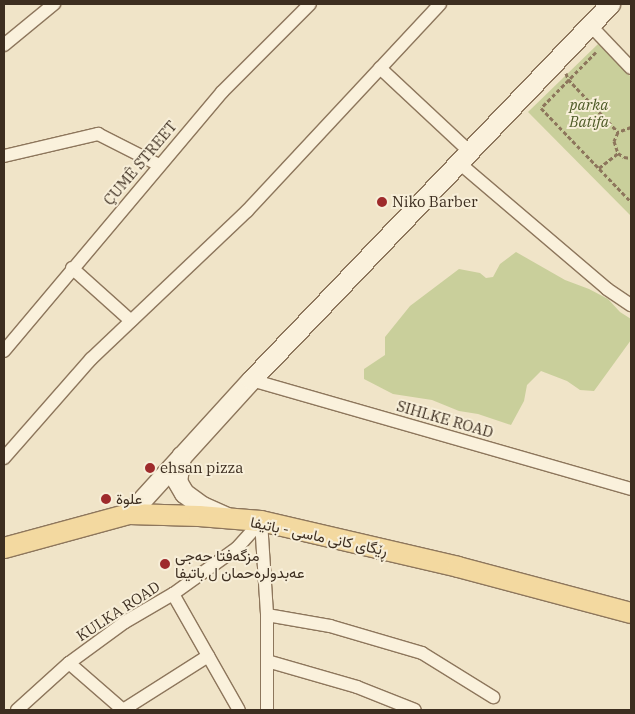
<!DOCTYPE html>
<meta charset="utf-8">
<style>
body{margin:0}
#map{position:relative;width:635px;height:714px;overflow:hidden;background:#f0e4c8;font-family:"IBM Plex Serif",Vazirmatn,serif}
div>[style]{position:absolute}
.green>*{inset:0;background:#c9cf9b}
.path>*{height:3px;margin-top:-1.5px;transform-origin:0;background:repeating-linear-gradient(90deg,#8d765c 0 4px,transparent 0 6.5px)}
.roads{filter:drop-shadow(1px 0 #8d765c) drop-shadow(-1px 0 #8d765c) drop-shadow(0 1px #8d765c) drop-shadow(0 -1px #8d765c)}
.minor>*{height:12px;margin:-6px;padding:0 6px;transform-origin:6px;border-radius:6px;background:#faf1dc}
.secondary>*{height:19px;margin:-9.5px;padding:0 9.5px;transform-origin:9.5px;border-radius:9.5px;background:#faf1dc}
.primary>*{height:20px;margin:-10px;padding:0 10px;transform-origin:10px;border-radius:10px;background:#f3d9a0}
.dots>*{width:14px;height:14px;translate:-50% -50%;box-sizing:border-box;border:2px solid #f7eed8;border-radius:50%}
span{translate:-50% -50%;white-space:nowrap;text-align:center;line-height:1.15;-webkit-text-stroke:4px #f7eed8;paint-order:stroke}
.park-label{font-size:15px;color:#4d5a26;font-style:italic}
.street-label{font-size:15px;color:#3d2e20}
.poi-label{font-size:15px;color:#3d2e20}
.left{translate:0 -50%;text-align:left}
.frame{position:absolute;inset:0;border:5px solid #3d2e20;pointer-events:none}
</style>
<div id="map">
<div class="green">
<i style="clip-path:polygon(598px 44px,631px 77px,631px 216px,528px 112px)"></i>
<i style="clip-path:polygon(516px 252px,565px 280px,589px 289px,608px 299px,620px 312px,631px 319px,631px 340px,594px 391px,580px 390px,567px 381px,541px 371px,527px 385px,524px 401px,511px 425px,478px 414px,459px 411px,432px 400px,393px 394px,364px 379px,364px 369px,385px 355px,385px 337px,410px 306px,459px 269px,480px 273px,486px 278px,493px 277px,500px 264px)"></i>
</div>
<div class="path">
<i style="left:596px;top:52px;width:78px;rotate:134.5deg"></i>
<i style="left:541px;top:108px;width:130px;rotate:46.2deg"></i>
<i style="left:566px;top:73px;width:6px;rotate:72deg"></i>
<i style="left:568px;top:79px;width:73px;rotate:46.7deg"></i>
<i style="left:631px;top:127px;width:14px;rotate:159deg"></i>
<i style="left:618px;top:132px;width:10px;rotate:114deg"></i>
<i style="left:614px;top:141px;width:13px;rotate:72deg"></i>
<i style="left:618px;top:153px;width:7px;rotate:34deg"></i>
<i style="left:624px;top:157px;width:7px;rotate:8deg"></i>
<i style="left:599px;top:168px;width:24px;rotate:-38deg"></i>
</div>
<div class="roads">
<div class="minor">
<i style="left:590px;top:25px;width:59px;rotate:46.4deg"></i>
<i style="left:4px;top:45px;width:65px;rotate:-39.4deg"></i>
<i style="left:380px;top:68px;width:122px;rotate:43deg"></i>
<i style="left:4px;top:156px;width:97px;rotate:-13.2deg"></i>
<i style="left:98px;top:134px;width:68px;rotate:26.9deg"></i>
<i style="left:458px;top:162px;width:196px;rotate:40.4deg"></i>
<i style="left:607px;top:289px;width:29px;rotate:34deg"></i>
<i style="left:72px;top:268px;width:79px;rotate:41.9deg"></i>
<i style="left:4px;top:351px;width:339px;rotate:-49.9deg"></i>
<i style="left:222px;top:92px;width:124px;rotate:-45deg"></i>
<i style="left:251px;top:380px;width:395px;rotate:16deg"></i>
<i style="left:4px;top:458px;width:132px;rotate:-48.7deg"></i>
<i style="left:91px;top:359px;width:215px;rotate:-43.5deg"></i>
<i style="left:247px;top:211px;width:283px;rotate:-47deg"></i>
<i style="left:261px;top:521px;width:94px;rotate:86.3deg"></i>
<i style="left:267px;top:615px;width:95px;rotate:90deg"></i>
<i style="left:173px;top:594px;width:133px;rotate:60.4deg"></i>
<i style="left:267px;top:615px;width:64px;rotate:9.9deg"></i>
<i style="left:330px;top:626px;width:96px;rotate:16.4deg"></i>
<i style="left:422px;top:653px;width:84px;rotate:31.8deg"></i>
<i style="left:267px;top:661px;width:94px;rotate:16.1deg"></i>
<i style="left:357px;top:687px;width:62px;rotate:21.6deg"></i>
<i style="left:69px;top:663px;width:72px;rotate:41deg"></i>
<i style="left:17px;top:710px;width:70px;rotate:-42.1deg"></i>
<i style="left:69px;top:663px;width:69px;rotate:-36.2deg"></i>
<i style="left:125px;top:622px;width:56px;rotate:-30.3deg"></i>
<i style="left:173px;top:594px;width:79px;rotate:-35.7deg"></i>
<i style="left:237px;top:548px;width:36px;rotate:-48deg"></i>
<i style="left:123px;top:710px;width:101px;rotate:-32.4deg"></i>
</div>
<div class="secondary">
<i style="left:181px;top:456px;width:25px;rotate:99deg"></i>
<i style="left:177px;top:481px;width:14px;rotate:60deg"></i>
<i style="left:184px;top:493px;width:22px;rotate:36deg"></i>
<i style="left:202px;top:506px;width:27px;rotate:24deg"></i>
<i style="left:129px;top:514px;width:181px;rotate:-47.7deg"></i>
<i style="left:251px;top:380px;width:520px;rotate:-46.32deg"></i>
</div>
<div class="primary">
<i style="left:4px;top:548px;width:130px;rotate:-15.2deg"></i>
<i style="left:129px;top:514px;width:70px;rotate:1.6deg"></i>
<i style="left:199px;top:516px;width:62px;rotate:4.6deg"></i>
<i style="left:261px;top:521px;width:202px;rotate:13.1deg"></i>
<i style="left:458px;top:567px;width:179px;rotate:14.9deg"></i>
</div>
</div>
<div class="dots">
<i style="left:382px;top:202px;background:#9e2a2b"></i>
<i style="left:150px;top:468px;background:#9e2a2b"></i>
<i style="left:106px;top:499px;background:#9e2a2b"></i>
<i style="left:165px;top:564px;background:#9e2a2b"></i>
</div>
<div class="park-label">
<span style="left:589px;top:113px">parka<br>Batifa</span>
</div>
<div class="street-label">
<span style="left:140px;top:163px;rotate:-50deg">ÇUMÊ STREET</span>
<span style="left:445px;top:419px;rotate:16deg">SIHLKE ROAD</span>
<span style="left:319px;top:536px;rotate:12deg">ڕێگای کانی ماسی - باتيفا</span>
<span style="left:118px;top:611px;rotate:-33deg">KULKA ROAD</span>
</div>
<div class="poi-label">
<span class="left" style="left:392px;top:202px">Niko Barber</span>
<span class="left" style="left:160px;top:468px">ehsan pizza</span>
<span class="left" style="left:116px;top:499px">علوة</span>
<span class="left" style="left:175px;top:564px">مزگەفتا حەجی<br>عەبدولرەحمان ل باتیفا</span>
</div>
<div class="frame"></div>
</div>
